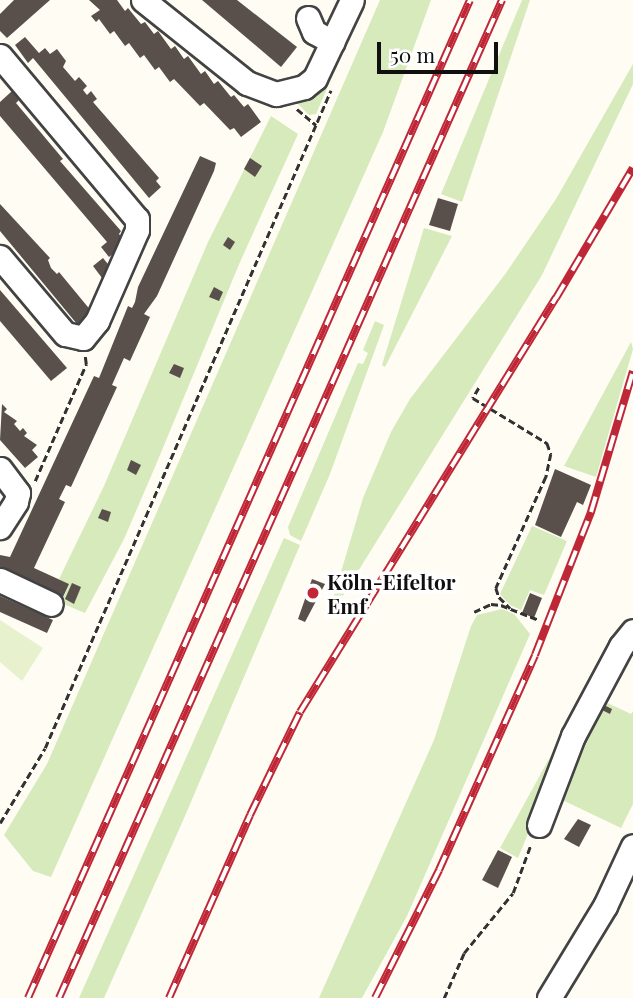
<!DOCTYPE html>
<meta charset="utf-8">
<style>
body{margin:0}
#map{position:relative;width:633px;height:998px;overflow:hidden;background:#fffcf3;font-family:"Playfair Display",serif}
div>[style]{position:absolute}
.green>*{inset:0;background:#d6eabc}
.pitch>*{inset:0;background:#e7f1ce}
.building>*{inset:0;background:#59504c}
.path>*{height:2.5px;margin-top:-1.25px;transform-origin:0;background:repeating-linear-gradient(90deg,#323232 0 7px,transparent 0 10.5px)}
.roads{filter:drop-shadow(2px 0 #434343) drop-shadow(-2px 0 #434343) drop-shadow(0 2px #434343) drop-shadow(0 -2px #434343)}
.minor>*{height:23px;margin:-11.5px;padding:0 11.5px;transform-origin:11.5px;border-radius:11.5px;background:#fff}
.rail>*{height:8px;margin-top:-4px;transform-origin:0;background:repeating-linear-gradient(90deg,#fff 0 16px,#c02736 0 32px);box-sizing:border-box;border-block:2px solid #c02736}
.dots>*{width:19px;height:19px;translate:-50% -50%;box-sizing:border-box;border:4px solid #fff;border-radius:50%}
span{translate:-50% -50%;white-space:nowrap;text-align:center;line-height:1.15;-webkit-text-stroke:7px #fff;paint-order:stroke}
.poi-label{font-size:21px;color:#101010;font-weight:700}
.left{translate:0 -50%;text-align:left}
.scale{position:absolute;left:377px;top:42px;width:121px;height:32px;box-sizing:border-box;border:4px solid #101010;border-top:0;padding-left:9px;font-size:21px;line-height:24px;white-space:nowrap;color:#101010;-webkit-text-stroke:5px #fff;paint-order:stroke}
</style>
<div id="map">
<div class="green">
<i style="clip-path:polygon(380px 0,431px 0,383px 132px,51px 877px,33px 871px,4px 835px,47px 764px)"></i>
<i style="clip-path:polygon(522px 0,530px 0,462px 202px,441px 194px)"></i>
<i style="clip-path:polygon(348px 31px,350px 35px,316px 114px,309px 115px,295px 101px,303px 99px)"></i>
<i style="clip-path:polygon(633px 64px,633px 84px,542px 275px,334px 610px,330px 609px,363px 498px,391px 432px,410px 399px,506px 273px,556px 199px)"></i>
<i style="clip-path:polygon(271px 116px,298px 134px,240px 262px,155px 467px,124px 539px,85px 613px,61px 603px,69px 584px,59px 579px,104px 486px,208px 242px)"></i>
<i style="clip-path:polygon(424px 228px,452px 236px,385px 367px,382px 365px)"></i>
<i style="clip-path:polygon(375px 321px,384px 325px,330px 474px,301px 541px,290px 535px,288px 527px,358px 363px,363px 364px,368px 353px,363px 350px)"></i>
<i style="clip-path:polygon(631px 342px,633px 349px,596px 477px,564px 466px)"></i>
<i style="clip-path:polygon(532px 526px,567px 541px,544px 595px,530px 590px,521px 610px,510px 605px,500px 594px)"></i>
<i style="clip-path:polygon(284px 538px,300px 545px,185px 816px,104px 998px,79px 998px)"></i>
<i style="clip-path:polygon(502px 609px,514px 614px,530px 634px,407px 916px,362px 998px,319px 998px,434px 740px,471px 626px,477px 615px)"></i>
<i style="clip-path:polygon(599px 699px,631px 714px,633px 711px,633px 804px,621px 828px,556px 797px)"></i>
<i style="clip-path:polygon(572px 717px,548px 785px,518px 858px,500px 848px)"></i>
</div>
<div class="pitch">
<i style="clip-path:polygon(0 620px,43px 648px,22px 681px,0 662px)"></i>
</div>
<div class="building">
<i style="clip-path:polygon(14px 0,50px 0,7px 38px,0 31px,0 14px)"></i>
<i style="clip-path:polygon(89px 0,117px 0,125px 11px,128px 8px,141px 24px,145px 22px,154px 34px,158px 31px,171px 49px,175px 46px,184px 59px,188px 56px,201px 74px,205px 71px,214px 84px,218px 81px,231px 97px,234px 95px,244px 107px,248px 104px,261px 122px,241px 137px,234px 128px,230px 130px,204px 103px,200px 106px,174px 79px,170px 82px,159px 67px,155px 70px,144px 55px,140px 58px,129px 43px,125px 46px,114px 31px,110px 34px,99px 19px,96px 22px,91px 16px,100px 10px)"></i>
<i style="clip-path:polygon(202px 0,237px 0,297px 47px,281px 67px)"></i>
<i style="clip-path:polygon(25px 37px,39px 53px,45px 48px,50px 54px,57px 49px,66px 61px,63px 67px,75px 81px,79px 77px,87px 86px,83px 90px,87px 95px,91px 91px,97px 99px,93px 102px,159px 178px,156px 181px,161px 187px,149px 198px,33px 58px,28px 63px,15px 45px)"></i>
<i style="clip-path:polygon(12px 91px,19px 100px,16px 103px,63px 159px,60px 161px,121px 231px,119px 234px,126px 243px,109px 257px,101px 247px,107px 242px,0 116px,0 102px)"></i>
<i style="clip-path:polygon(200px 156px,216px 163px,214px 171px,157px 296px,144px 314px,150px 317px,130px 361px,124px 358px,112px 385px,117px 387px,71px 487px,66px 485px,59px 499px,65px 502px,34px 568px,69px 584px,63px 597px,0 568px,0 555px,10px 557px,94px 376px,99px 378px,128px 306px,132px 308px,135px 302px,138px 287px)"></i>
<i style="clip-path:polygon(250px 158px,262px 166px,255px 177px,244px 169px)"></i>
<i style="clip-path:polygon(438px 198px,458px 204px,450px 231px,429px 225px)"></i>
<i style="clip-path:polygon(0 204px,50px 258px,48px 260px,51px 268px,57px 274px,59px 272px,92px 312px,77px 324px,0 231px)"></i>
<i style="clip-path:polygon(228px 237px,235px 242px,230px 250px,223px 245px)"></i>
<i style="clip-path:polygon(103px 258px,112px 269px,102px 278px,93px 266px)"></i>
<i style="clip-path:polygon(214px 287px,223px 292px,219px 301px,209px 297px)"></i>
<i style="clip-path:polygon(0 290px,67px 368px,51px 381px,0 321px)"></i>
<i style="clip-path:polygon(174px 364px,184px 368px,180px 378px,169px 373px)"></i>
<i style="clip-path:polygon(2px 404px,7px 409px,4px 412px,17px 421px,14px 424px,20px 431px,23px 428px,27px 433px,24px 436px,37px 445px,32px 450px,38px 457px,25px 468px,0 440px)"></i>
<i style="clip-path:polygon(131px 460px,141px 465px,136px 475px,127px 470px)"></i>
<i style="clip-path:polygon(555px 469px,591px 485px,583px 505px,577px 502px,561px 537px,535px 525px)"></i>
<i style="clip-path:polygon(102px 509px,111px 512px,108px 522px,98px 518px)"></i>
<i style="clip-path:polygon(312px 579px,325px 584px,305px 622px,298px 619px)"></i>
<i style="clip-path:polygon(72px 583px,81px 587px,74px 604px,65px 599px)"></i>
<i style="clip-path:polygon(530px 593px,542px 598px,534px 618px,522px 613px)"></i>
<i style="clip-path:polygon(0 596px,53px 620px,47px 633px,0 612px)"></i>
<i style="clip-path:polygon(602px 704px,612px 709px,610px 714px,600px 709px)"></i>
<i style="clip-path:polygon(578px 819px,591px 825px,579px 847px,564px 839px)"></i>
<i style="clip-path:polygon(498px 850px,512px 857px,498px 888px,482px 880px)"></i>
</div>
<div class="path">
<i style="left:297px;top:109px;width:25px;rotate:40deg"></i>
<i style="left:479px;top:388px;width:12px;rotate:121deg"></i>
<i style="left:473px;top:398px;width:87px;rotate:31.3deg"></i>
<i style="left:547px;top:443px;width:12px;rotate:70deg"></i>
<i style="left:551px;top:454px;width:24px;rotate:102deg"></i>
<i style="left:546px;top:477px;width:122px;rotate:114.2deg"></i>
<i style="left:496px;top:588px;width:9px;rotate:72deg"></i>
<i style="left:499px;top:597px;width:16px;rotate:45deg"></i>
<i style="left:35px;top:481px;width:128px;rotate:-66.4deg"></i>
<i style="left:86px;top:364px;width:8px;rotate:-97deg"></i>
<i style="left:474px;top:612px;width:19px;rotate:-25deg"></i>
<i style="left:491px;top:604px;width:10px;rotate:6deg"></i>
<i style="left:501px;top:605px;width:41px;rotate:21.5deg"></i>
<i style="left:0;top:823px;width:87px;rotate:-59deg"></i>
<i style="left:45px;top:748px;width:717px;rotate:-66.51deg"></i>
<i style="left:444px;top:998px;width:49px;rotate:-66deg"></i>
<i style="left:464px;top:953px;width:77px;rotate:-50.8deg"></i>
<i style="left:513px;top:893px;width:52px;rotate:-69.8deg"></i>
</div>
<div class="roads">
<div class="minor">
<i style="left:143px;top:0;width:133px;rotate:38.6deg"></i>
<i style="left:247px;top:83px;width:31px;rotate:21deg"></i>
<i style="left:276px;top:94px;width:29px;rotate:-14deg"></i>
<i style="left:304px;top:87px;width:14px;rotate:-39deg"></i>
<i style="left:315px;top:78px;width:86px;rotate:-64.6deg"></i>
<i style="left:308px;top:18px;width:15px;rotate:67deg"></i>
<i style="left:314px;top:32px;width:21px;rotate:28deg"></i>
<i style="left:0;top:56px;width:213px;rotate:50deg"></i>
<i style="left:137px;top:219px;width:11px;rotate:90deg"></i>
<i style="left:137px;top:230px;width:99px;rotate:113.7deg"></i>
<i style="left:97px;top:321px;width:22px;rotate:129deg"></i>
<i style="left:83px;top:338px;width:18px;rotate:-167deg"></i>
<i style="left:65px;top:334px;width:101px;rotate:-130.2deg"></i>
<i style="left:0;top:469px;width:30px;rotate:53deg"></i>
<i style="left:18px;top:493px;width:9px;rotate:103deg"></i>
<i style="left:16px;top:502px;width:30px;rotate:123deg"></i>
<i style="left:0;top:580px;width:56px;rotate:25.2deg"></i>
<i style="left:539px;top:825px;width:95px;rotate:-69.1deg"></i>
<i style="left:573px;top:736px;width:102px;rotate:-61.9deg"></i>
<i style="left:621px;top:646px;width:19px;rotate:-51deg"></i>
<i style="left:549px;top:998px;width:108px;rotate:-58.7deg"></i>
<i style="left:605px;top:906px;width:66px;rotate:-65deg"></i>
</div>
</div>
<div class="rail">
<i style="left:28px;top:998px;width:1091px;rotate:-66.11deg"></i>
<i style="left:59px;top:998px;width:1092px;rotate:-66.06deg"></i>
<i style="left:169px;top:998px;width:200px;rotate:-66.1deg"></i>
<i style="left:250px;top:815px;width:114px;rotate:-64.1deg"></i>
<i style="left:300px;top:712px;width:487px;rotate:-58.3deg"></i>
<i style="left:556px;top:298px;width:151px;rotate:-59.4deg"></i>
<i style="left:375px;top:998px;width:143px;rotate:-63.4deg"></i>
<i style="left:439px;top:870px;width:235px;rotate:-65.9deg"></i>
<i style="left:535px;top:655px;width:154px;rotate:-68.6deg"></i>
<i style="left:591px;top:512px;width:147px;rotate:-73.4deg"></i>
</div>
<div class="dots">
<i style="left:313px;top:593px;background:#c02736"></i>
</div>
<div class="poi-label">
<span class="left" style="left:327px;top:593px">Köln-Eifeltor<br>Emf</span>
</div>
<div class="scale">50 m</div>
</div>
